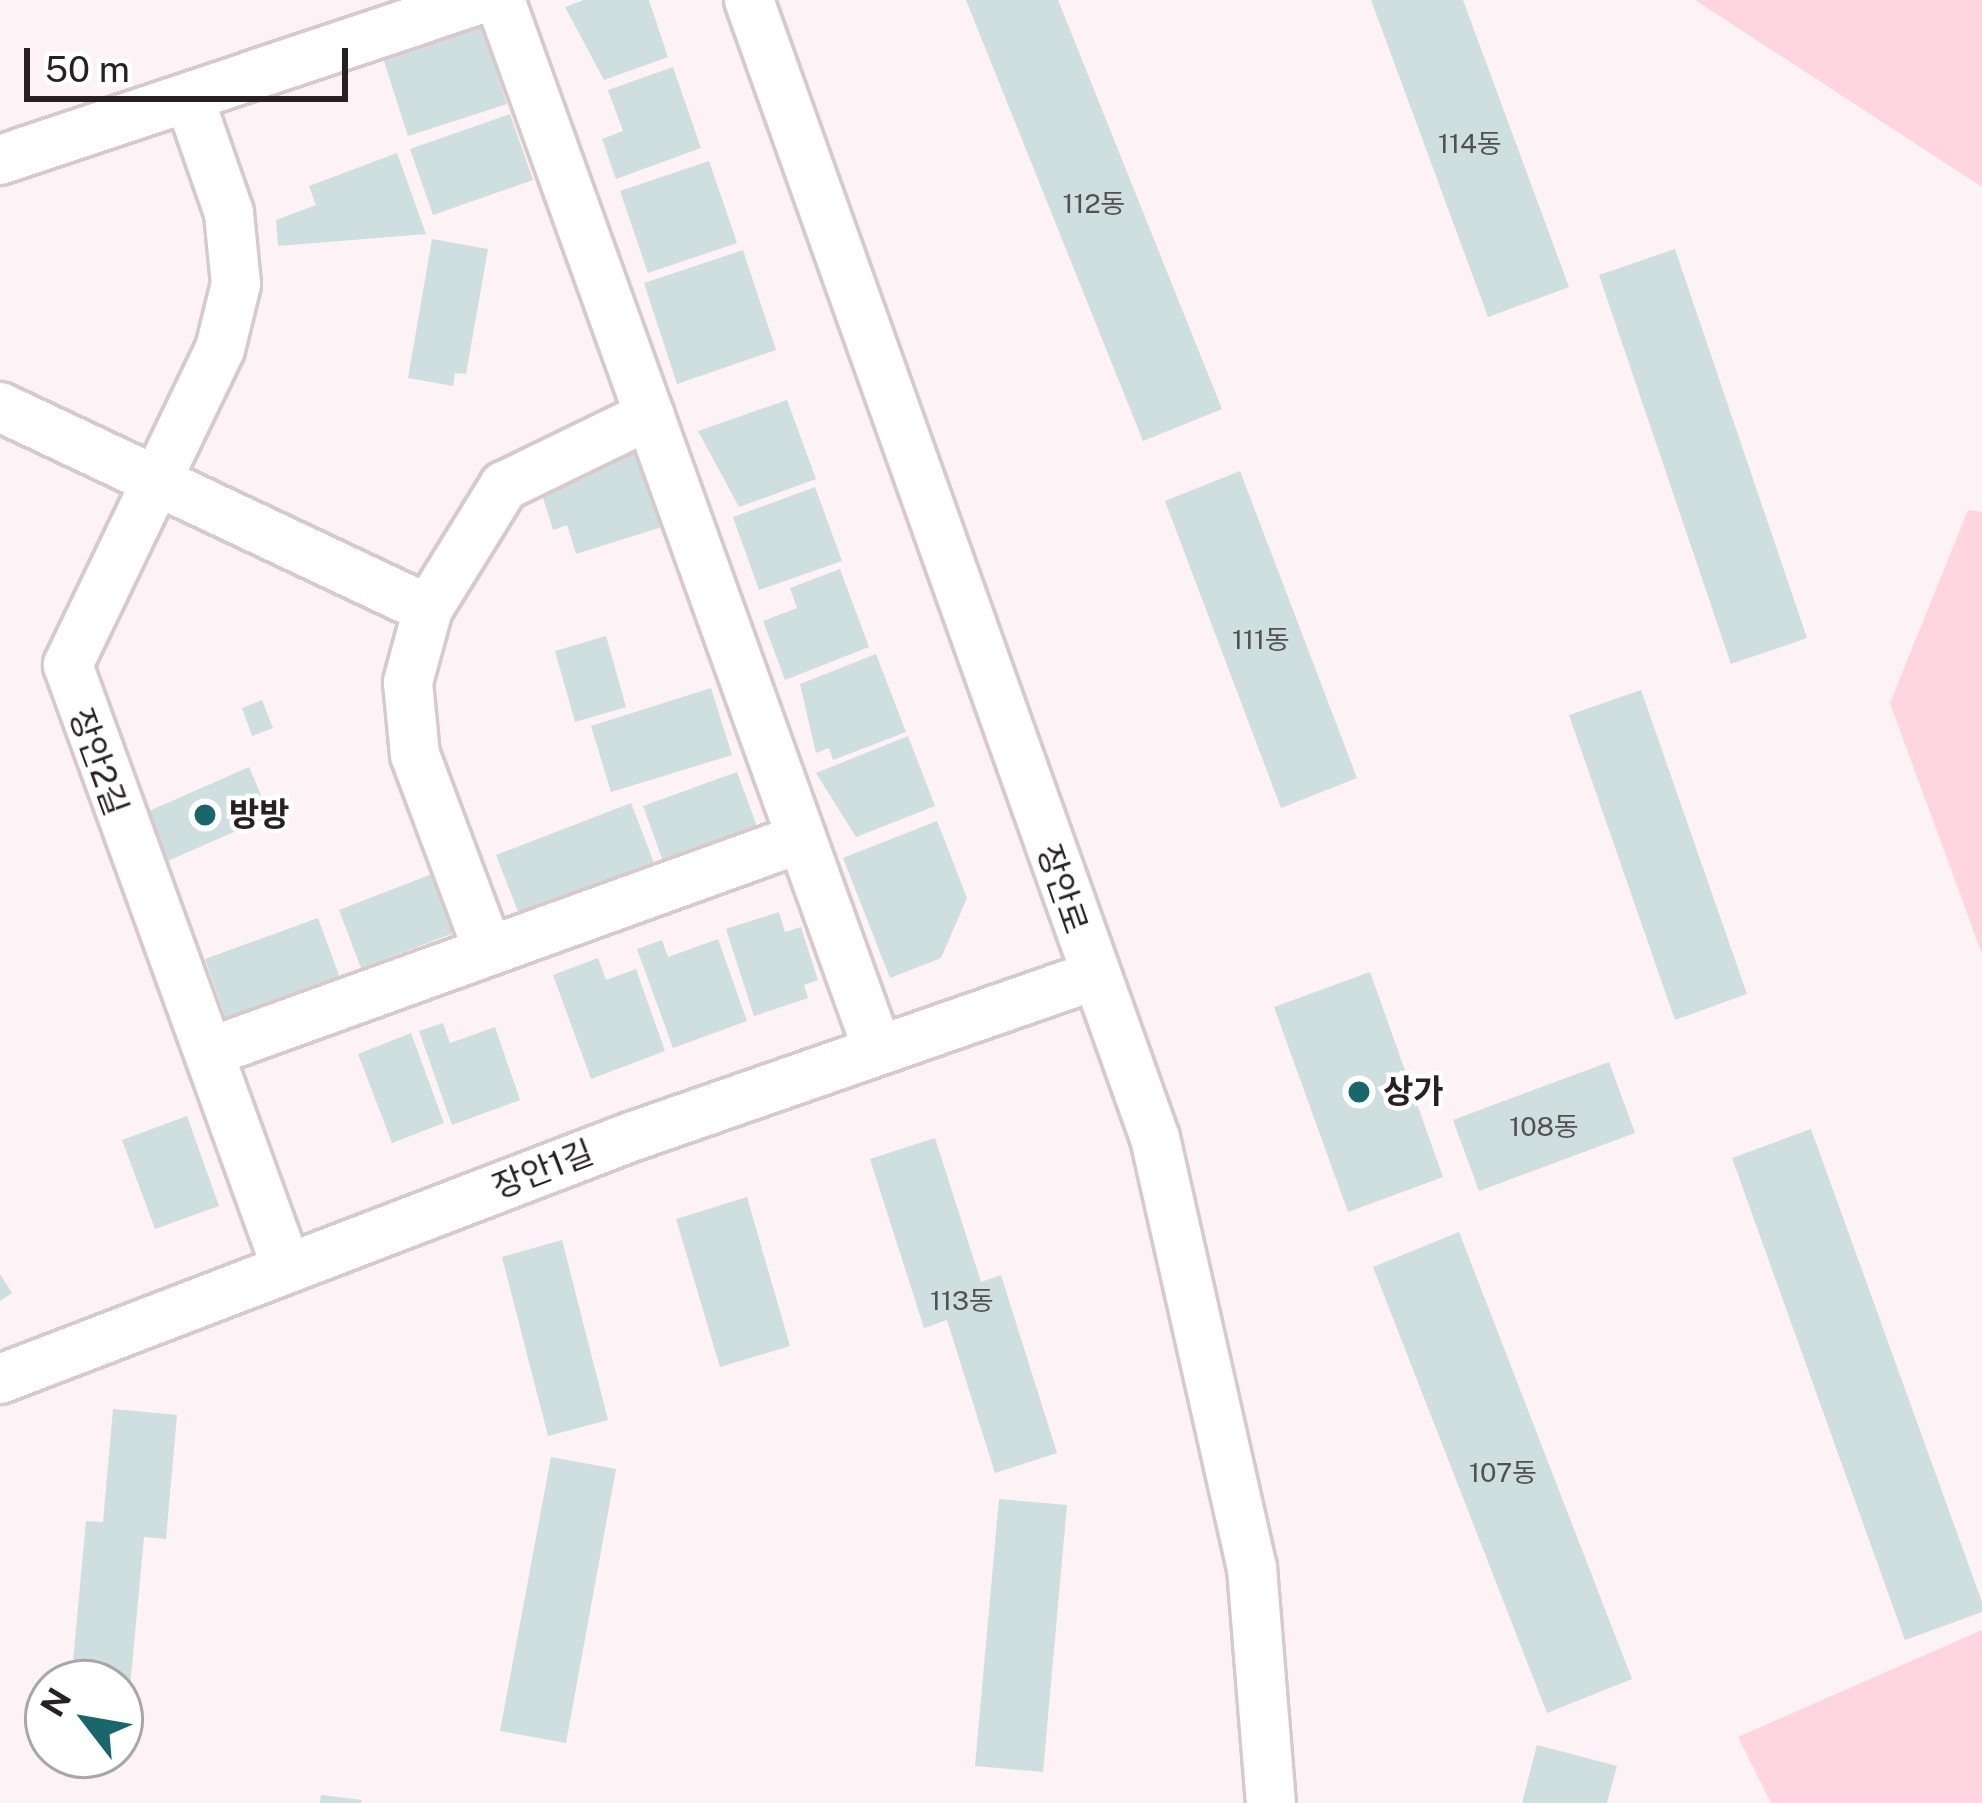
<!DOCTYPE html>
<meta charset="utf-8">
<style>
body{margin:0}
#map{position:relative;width:1982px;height:1803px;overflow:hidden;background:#fdf2f5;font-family:"Public Sans","Noto Sans KR",sans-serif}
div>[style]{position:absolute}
.green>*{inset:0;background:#fed5e1}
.building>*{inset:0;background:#cfdedf}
.roads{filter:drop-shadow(3px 0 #d7c9cd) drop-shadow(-3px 0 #d7c9cd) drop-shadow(0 3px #d7c9cd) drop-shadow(0 -3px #d7c9cd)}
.street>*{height:48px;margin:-24px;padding:0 24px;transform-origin:24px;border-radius:24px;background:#fff}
.dots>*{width:33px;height:33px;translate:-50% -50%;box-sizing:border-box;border:6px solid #fff;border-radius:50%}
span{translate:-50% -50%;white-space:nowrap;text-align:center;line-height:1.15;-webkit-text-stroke:9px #fff;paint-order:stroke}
.number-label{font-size:27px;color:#515052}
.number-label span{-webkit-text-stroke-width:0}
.street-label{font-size:33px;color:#272123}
.poi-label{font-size:33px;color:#272123;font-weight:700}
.left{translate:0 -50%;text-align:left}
.north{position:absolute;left:24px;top:1659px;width:120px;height:120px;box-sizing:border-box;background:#fff;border:3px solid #a9a6a7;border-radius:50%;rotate:301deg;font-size:33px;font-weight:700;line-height:48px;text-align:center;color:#272123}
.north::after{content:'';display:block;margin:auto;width:42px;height:54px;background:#19676b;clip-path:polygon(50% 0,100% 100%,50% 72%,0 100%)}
.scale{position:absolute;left:24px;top:48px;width:324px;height:54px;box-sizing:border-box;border:6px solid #272123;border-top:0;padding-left:15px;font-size:36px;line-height:42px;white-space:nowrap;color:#272123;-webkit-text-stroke:9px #fff;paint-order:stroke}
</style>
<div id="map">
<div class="green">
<i style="clip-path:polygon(1695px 0,1982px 0,1982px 187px)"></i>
<i style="clip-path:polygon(1968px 510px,1982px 512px,1982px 954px,1890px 703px)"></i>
<i style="clip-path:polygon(1982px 1630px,1982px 1803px,1771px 1803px,1738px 1737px)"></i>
</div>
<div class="building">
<i style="clip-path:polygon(584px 0,649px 0,668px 57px,604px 80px,565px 7px)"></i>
<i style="clip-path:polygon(966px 0,1058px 0,1222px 409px,1143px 441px)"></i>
<i style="clip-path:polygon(1371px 0,1463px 0,1569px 287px,1488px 317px)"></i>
<i style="clip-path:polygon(480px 22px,507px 104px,408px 136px,382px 55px)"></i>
<i style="clip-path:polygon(673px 67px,701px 148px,616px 179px,602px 139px,623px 131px,608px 90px)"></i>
<i style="clip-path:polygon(510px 114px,533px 180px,433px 215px,410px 149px)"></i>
<i style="clip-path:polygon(397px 153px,426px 234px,278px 246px,276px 220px,316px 205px,309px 186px)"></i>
<i style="clip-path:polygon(709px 161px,737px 243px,648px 273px,620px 191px)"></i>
<i style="clip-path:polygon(432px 239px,488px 249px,466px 374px,455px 373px,453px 386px,408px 378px)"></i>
<i style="clip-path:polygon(1675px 249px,1807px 638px,1731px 664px,1599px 275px)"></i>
<i style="clip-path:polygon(743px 250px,776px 350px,677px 384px,644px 283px)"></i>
<i style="clip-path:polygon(787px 400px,816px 479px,739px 507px,698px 431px)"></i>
<i style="clip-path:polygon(627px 445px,643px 455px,665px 526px,576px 554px,567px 525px,553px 530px,536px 475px)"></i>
<i style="clip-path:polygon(1240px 471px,1357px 778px,1281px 808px,1165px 501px)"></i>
<i style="clip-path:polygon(815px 487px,842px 561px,759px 590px,733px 517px)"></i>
<i style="clip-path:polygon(840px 569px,869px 647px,785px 680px,763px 621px,797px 608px,790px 588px)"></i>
<i style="clip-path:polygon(606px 636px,626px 707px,575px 722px,555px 651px)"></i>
<i style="clip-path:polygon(876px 654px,906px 732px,833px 760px,829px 748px,816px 753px,800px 684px)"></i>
<i style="clip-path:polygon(711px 688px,732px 755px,611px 792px,591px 726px)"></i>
<i style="clip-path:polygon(1641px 690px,1747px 994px,1675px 1020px,1569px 715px)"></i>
<i style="clip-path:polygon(262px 700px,273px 728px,252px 736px,242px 708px)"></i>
<i style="clip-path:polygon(908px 736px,935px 806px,856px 837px,816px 773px)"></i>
<i style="clip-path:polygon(249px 767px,270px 816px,161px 864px,140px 815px)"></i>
<i style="clip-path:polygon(737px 772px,758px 829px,664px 864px,643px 806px)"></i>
<i style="clip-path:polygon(631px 803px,654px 863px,519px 914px,496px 855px)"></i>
<i style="clip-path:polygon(937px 821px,967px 898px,941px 958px,890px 978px,843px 858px)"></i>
<i style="clip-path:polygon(432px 874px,454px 933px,361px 968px,339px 910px)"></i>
<i style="clip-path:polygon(779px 912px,785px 932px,801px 927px,818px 980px,804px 985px,808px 998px,754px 1016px,726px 929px)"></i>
<i style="clip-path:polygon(318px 918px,340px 978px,226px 1019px,205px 959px)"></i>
<i style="clip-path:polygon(718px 939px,747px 1021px,673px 1048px,637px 949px,662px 940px,668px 957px)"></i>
<i style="clip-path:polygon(598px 958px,606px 980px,636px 969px,665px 1051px,591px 1079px,553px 975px)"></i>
<i style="clip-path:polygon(1370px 972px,1443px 1177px,1348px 1212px,1274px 1007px)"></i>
<i style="clip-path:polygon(443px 1023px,450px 1043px,495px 1027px,520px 1100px,452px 1125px,419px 1031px)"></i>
<i style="clip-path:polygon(411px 1033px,444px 1123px,392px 1143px,358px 1054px)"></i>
<i style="clip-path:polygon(1609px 1062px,1635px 1133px,1479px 1191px,1453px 1120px)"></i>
<i style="clip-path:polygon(187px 1116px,219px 1206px,155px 1229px,122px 1140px)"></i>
<i style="clip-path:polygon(1811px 1129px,1982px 1602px,1982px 1612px,1905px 1640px,1732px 1158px)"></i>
<i style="clip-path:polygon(935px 1138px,981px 1282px,1001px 1275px,1057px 1453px,995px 1473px,947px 1320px,924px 1328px,870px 1159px)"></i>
<i style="clip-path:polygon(747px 1197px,790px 1346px,720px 1367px,676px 1219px)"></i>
<i style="clip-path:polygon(1459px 1232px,1632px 1679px,1547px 1713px,1373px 1267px)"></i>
<i style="clip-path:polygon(562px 1240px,608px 1420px,548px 1436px,502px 1257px)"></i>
<i style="clip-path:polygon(0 1274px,12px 1293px,0 1301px)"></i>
<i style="clip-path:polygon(113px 1409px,177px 1415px,166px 1539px,144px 1537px,128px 1709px,120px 1683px,71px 1683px,86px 1521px,103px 1522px)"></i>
<i style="clip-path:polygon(551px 1457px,616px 1469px,566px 1743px,500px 1731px)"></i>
<i style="clip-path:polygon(999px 1499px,1067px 1505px,1043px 1772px,975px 1766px)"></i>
<i style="clip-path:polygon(1537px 1745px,1617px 1766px,1607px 1803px,1522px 1803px)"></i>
<i style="clip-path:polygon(321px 1795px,362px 1800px,361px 1803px,320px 1803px)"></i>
</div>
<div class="roads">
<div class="street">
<i style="left:500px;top:0;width:1114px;rotate:70.21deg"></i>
<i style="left:749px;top:0;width:1208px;rotate:70.37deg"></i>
<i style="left:1155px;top:1138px;width:441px;rotate:77.3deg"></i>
<i style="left:1252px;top:1568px;width:236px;rotate:85.4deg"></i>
<i style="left:189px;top:98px;width:122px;rotate:70.8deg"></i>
<i style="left:229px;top:213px;width:71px;rotate:84.4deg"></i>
<i style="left:236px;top:284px;width:67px;rotate:103.8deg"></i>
<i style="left:220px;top:349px;width:351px;rotate:115.7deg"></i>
<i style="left:68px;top:665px;width:642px;rotate:70.07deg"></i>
<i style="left:0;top:160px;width:504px;rotate:-18.51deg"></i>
<i style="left:0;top:407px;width:473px;rotate:25.3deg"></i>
<i style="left:488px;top:950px;width:208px;rotate:-110.5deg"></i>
<i style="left:415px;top:755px;width:73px;rotate:-95.5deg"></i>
<i style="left:408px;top:682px;width:76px;rotate:-74.7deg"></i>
<i style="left:428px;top:609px;width:145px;rotate:-58.3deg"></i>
<i style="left:504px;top:486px;width:162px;rotate:-25.9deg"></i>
<i style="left:210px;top:1052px;width:629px;rotate:-19.87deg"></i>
<i style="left:0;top:1379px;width:673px;rotate:-20.99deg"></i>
<i style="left:628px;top:1138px;width:492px;rotate:-19.2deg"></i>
</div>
</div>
<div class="dots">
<i style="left:205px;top:815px;background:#19676b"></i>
<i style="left:1359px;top:1092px;background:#19676b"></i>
</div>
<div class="number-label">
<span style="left:1470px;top:144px">114동</span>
<span style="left:1094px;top:204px">112동</span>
<span style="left:1261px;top:640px">111동</span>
<span style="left:1544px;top:1127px">108동</span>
<span style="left:962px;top:1301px">113동</span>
<span style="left:1503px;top:1473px">107동</span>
</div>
<div class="street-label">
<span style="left:98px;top:762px;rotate:70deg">장안2길</span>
<span style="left:1062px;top:889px;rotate:71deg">장안로</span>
<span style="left:543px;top:1170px;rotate:-21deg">장안1길</span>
</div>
<div class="poi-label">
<span class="left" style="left:229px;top:815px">방방</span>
<span class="left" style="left:1383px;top:1092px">상가</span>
</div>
<div class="north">N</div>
<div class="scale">50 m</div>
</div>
